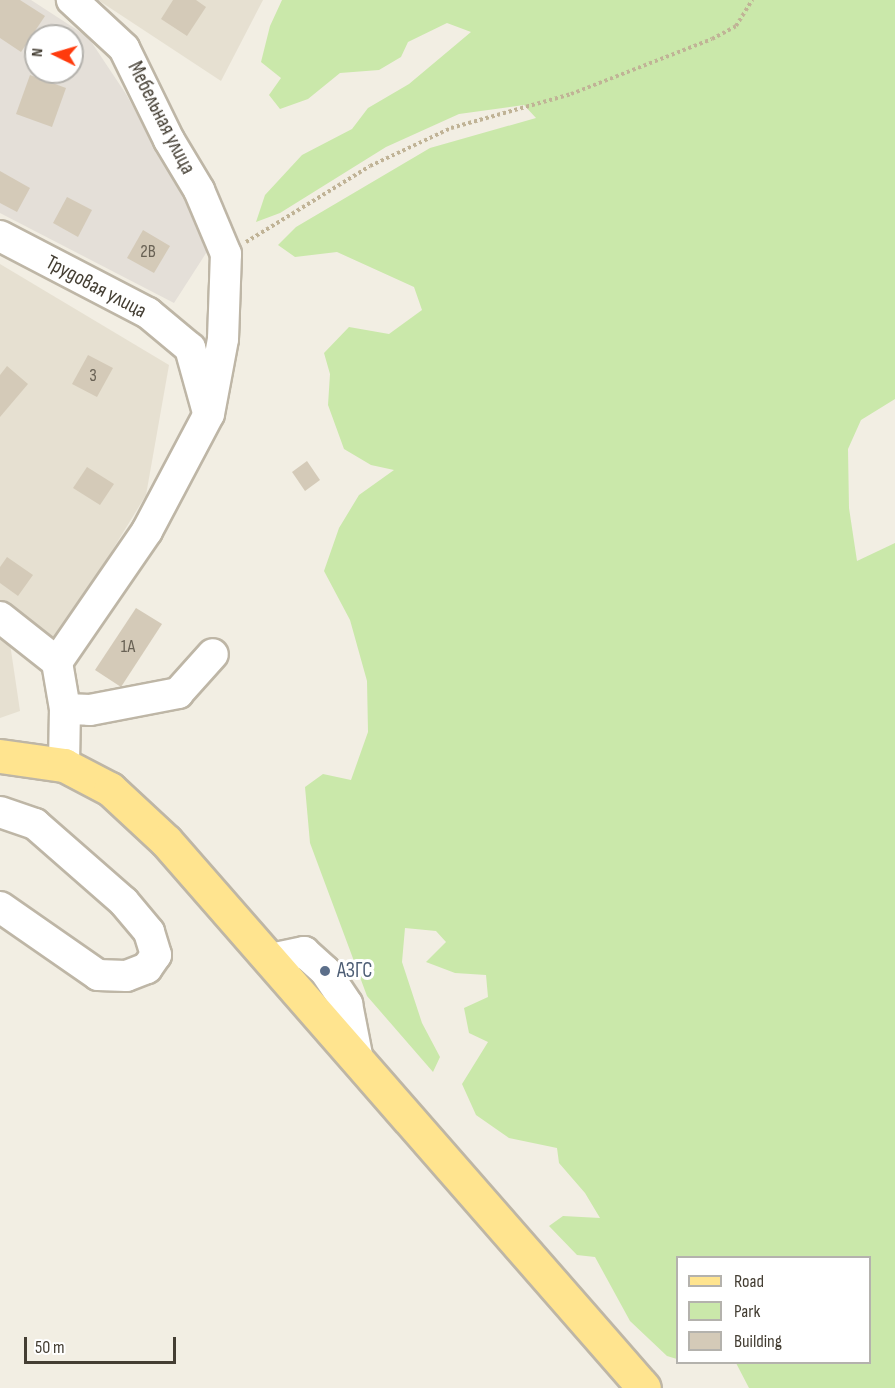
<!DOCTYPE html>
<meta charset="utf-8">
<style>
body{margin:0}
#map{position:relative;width:895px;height:1388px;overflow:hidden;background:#f2eee3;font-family:"Sofia Sans Condensed",sans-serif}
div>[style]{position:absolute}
.residential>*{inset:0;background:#e6e0d1}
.industrial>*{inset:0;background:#e4dfd8}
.green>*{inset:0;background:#cae8aa}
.building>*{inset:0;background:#d4cab8}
.path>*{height:4px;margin-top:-2px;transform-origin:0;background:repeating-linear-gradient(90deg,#c0b396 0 3px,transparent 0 6px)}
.roads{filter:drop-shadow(2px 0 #beb6a6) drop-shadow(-2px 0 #beb6a6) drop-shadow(0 2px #beb6a6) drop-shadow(0 -2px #beb6a6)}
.minor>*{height:30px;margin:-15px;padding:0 15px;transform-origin:15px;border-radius:15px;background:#fff}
.major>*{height:33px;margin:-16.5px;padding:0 16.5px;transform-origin:16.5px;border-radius:16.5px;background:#ffe48f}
.dots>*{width:16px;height:16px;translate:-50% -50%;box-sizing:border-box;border:3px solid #fff;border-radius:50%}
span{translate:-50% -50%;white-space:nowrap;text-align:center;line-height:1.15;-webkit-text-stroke:6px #fff;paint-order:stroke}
.number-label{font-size:18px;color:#686154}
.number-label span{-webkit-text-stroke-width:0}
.street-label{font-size:21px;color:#443e33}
.service-label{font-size:21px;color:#4e5e75}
.left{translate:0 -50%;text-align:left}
.legend{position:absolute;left:676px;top:1256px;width:195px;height:108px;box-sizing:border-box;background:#fff;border:2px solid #b4b2ad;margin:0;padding:8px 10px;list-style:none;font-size:18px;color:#443e33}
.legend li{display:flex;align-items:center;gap:12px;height:30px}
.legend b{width:30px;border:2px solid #b4b2ad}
.north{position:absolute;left:24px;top:24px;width:60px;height:60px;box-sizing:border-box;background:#fff;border:2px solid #b4b2ad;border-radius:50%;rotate:275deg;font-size:16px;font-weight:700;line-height:24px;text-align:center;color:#443e33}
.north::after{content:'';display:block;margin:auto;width:21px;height:27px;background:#ff3b0d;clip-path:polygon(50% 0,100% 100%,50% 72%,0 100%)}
.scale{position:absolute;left:24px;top:1337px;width:152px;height:27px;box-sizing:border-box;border:3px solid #443e33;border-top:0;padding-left:8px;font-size:18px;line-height:21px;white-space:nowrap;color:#443e33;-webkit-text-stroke:4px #fff;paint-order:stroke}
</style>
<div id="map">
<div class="residential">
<i style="clip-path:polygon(98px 0,263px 0,221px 81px)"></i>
<i style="clip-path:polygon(0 264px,169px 365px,146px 495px,55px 644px,0 601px)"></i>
<i style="clip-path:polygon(0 630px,9px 637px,20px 711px,0 718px)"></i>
</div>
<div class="industrial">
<i style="clip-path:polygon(evenodd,0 0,31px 0,88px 37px,126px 94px,210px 247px,174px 303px,0 213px,0 0,36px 36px,72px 36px,72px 72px,36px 72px,36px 36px)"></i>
</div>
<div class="green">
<i style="clip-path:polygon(282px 0,895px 0,895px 399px,861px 420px,848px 449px,849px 508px,857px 561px,895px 543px,895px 1388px,749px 1388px,736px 1363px,870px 1362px,870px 1258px,678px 1258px,677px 1359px,667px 1356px,630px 1321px,595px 1257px,577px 1255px,549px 1226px,563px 1216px,600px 1218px,585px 1193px,559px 1163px,557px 1148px,509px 1138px,476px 1115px,462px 1084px,488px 1042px,469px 1033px,464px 1008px,488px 997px,486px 975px,455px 973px,426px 962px,446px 942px,436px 931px,405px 928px,402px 962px,422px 1023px,440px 1057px,433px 1072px,367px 996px,310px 843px,305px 787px,323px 774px,351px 780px,368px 732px,367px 681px,350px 620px,324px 571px,339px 528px,359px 495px,394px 470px,371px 465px,344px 449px,328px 405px,330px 374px,324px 353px,349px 327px,389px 334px,422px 310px,414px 287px,337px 252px,295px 257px,278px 245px,296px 227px,430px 148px,536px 118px,524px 105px,459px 114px,386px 147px,280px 213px,256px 222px,265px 195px,302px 155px,352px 129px,368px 108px,409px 84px,471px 32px,447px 23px,408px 42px,401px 57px,379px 70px,340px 73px,308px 99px,280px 109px,269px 95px,281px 78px,261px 62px,270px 26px)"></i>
</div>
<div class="building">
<i style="clip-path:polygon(0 0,20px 0,45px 16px,21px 52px,0 38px)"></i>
<i style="clip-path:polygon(173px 0,196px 0,206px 7px,187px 36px,161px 19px)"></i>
<i style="clip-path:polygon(30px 75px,66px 88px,52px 127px,16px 114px)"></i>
<i style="clip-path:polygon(0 171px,30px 188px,17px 212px,0 203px)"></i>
<i style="clip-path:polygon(67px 197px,92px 210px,78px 237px,53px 223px)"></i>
<i style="clip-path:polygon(143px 230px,170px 246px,154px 273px,127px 258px)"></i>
<i style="clip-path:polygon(88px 355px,113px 368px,97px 397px,72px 384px)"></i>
<i style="clip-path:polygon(7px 366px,28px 384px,0 417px,0 375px)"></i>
<i style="clip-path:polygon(307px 461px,320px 480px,305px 491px,292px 472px)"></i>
<i style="clip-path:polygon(87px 467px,114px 484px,100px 505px,73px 488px)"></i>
<i style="clip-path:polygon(7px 557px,33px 575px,18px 596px,0 583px,0 567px)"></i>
<i style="clip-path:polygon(136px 608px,162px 624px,121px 687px,95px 670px)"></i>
</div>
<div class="path">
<i style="left:246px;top:242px;width:145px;rotate:-31.5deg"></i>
<i style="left:370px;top:166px;width:89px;rotate:-25.1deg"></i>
<i style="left:451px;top:128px;width:125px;rotate:-15.8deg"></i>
<i style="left:571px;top:94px;width:151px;rotate:-21.3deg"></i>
<i style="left:712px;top:39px;width:27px;rotate:-28deg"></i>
<i style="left:736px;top:26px;width:31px;rotate:-58deg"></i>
</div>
<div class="roads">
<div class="minor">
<i style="left:0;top:236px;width:167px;rotate:27.5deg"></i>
<i style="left:148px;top:313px;width:55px;rotate:39.8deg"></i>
<i style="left:190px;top:348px;width:63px;rotate:74.4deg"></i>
<i style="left:0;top:617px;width:73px;rotate:38.3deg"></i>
<i style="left:65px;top:709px;width:25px;rotate:2deg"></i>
<i style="left:90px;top:710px;width:90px;rotate:-10.9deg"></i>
<i style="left:178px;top:693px;width:52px;rotate:-48.1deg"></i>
<i style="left:64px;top:765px;width:56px;rotate:-89deg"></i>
<i style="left:65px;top:709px;width:48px;rotate:-99.7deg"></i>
<i style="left:57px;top:662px;width:159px;rotate:-55.5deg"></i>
<i style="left:147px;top:531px;width:132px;rotate:-62.1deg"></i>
<i style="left:209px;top:414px;width:76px;rotate:-79.4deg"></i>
<i style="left:223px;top:339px;width:85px;rotate:-88deg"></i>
<i style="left:226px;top:254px;width:69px;rotate:-112.9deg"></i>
<i style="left:199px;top:190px;width:58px;rotate:-121deg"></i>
<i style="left:169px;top:140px;width:102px;rotate:-116.1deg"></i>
<i style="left:124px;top:48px;width:71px;rotate:-137.3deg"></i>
<i style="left:0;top:812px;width:37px;rotate:19deg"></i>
<i style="left:35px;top:824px;width:118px;rotate:41.2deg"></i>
<i style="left:124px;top:902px;width:39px;rotate:50deg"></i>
<i style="left:149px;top:932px;width:24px;rotate:73deg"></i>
<i style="left:156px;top:955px;width:16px;rotate:125deg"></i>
<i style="left:147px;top:968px;width:22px;rotate:159deg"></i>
<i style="left:126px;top:976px;width:28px;rotate:-178deg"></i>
<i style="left:98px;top:975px;width:119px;rotate:-145.2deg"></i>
<i style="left:271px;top:959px;width:34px;rotate:-12deg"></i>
<i style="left:304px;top:952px;width:28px;rotate:42deg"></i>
<i style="left:325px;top:971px;width:40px;rotate:56deg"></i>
<i style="left:347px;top:1004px;width:52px;rotate:78.9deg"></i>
</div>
<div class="major">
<i style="left:0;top:756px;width:65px;rotate:8deg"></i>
<i style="left:64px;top:765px;width:52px;rotate:27.6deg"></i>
<i style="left:110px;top:789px;width:76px;rotate:42.9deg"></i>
<i style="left:166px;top:841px;width:726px;rotate:48.85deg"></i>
</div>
</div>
<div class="dots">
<i style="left:325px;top:971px;background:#5c6f8a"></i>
</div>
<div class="number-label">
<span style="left:148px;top:252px">2В</span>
<span style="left:93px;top:376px">3</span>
<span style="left:128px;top:647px">1А</span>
</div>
<div class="street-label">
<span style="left:161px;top:118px;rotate:63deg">Мебельная улица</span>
<span style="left:96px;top:287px;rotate:28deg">Трудовая улица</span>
</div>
<div class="service-label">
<span class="left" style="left:337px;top:971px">АЗГС</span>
</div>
<ul class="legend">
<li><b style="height:8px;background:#ffe48f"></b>Road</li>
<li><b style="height:16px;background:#cae8aa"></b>Park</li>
<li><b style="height:16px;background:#d4cab8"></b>Building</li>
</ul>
<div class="north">N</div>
<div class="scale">50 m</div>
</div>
